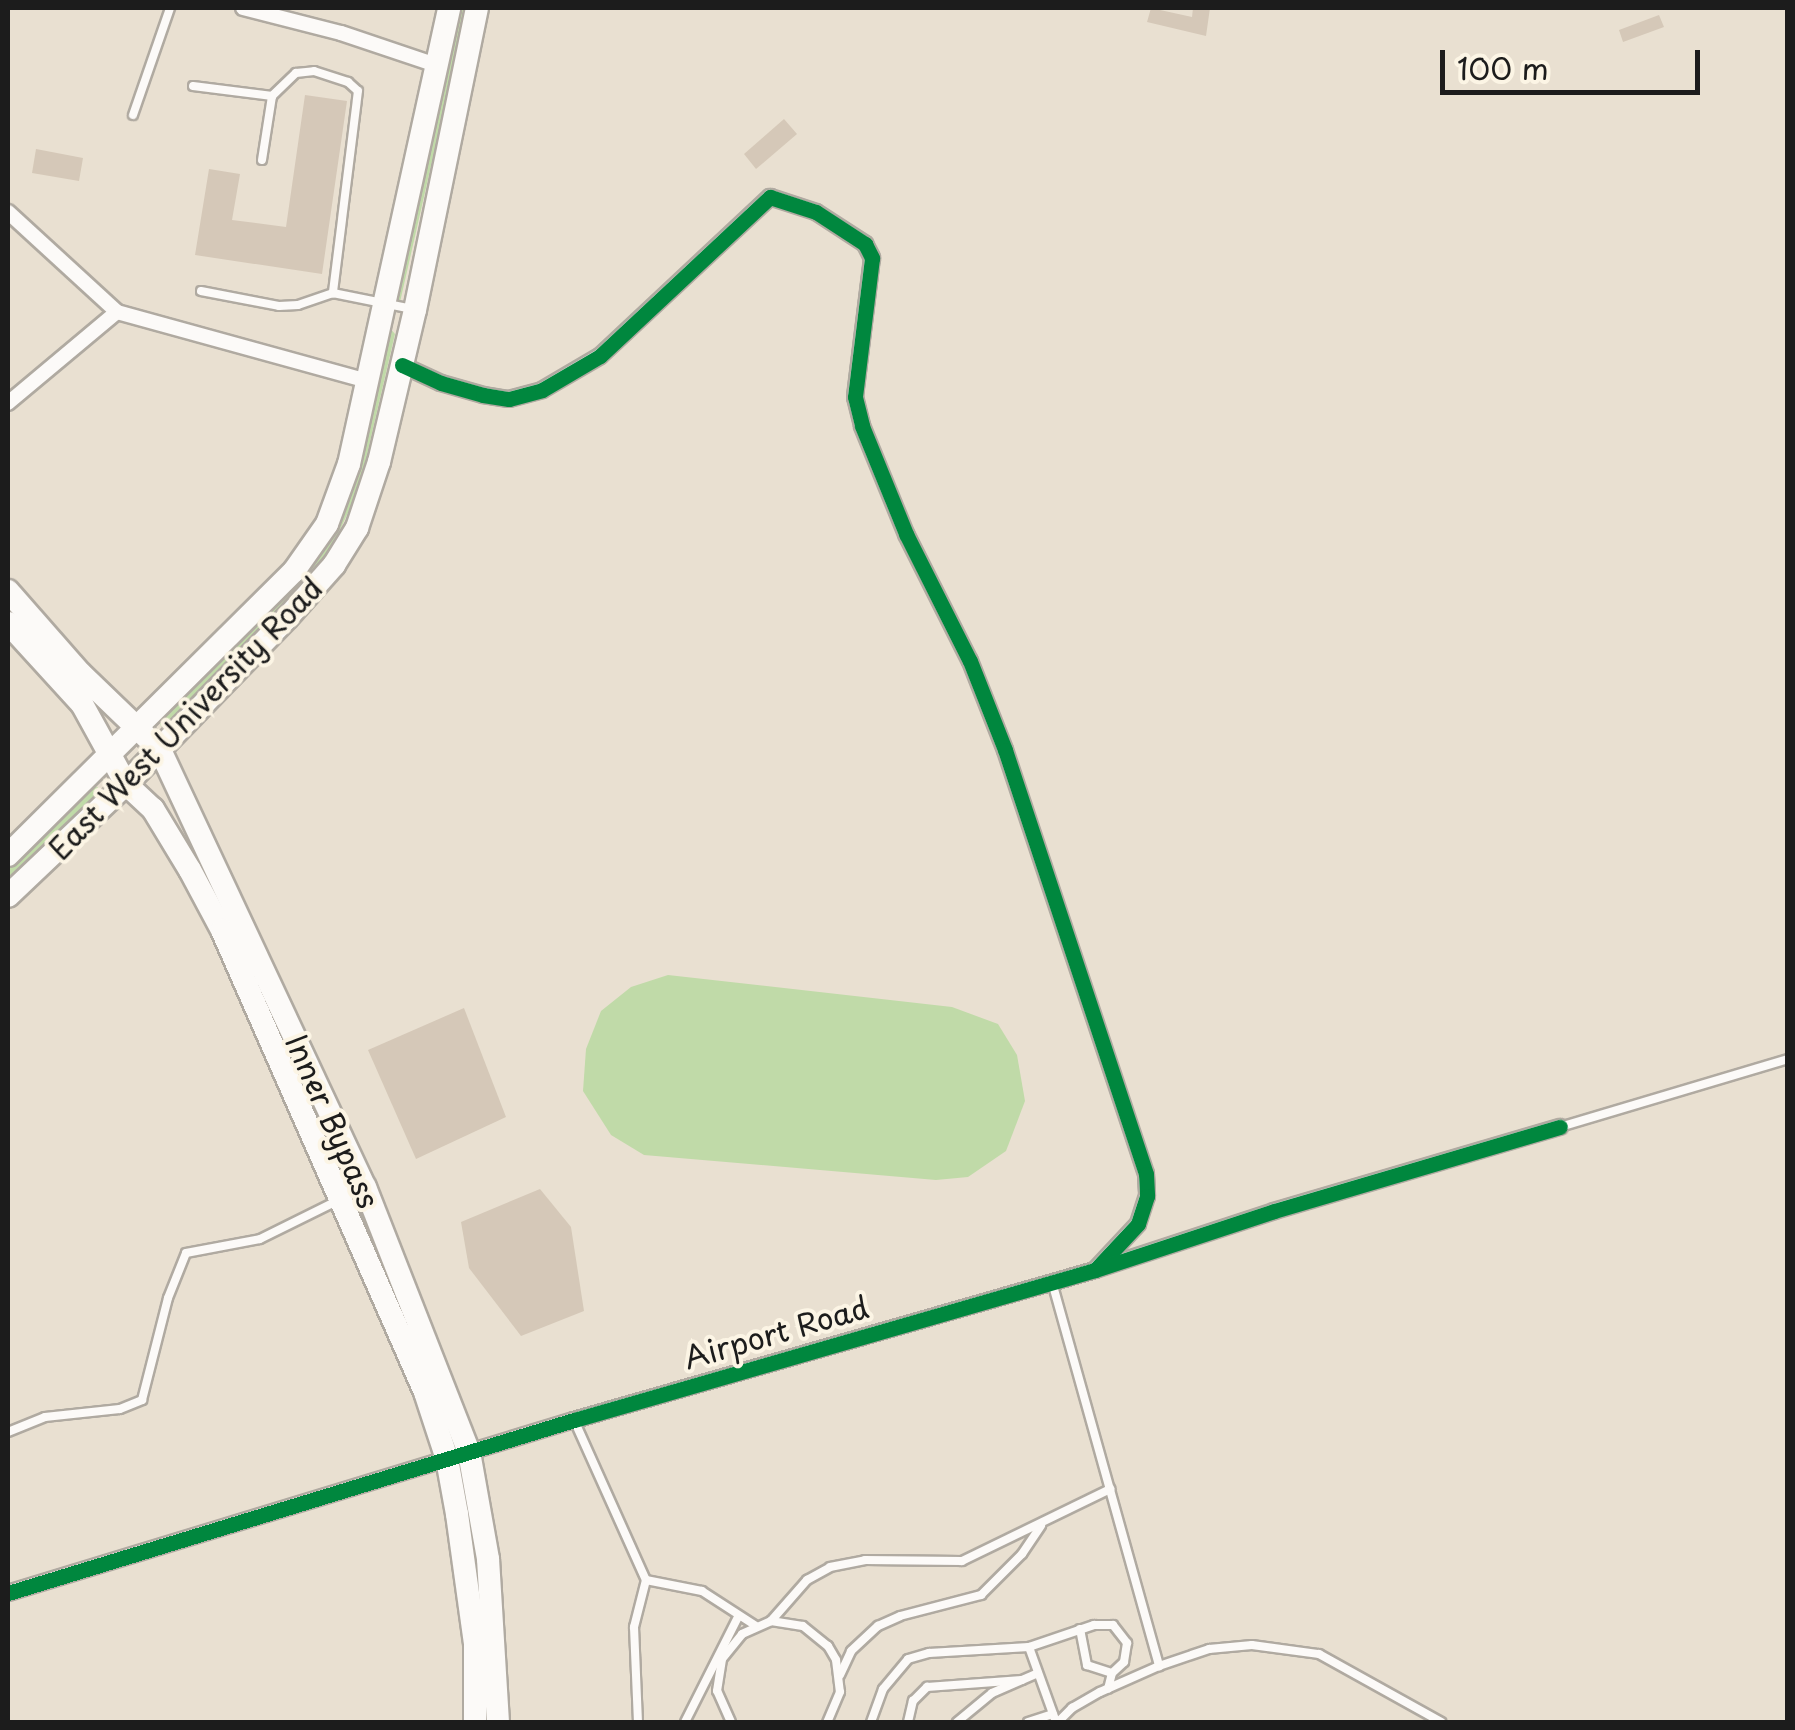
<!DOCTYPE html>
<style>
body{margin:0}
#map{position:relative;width:1795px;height:1730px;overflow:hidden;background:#e9e0d1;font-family:"Playpen Sans",sans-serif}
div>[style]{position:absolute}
.green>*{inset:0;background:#c0daa8}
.building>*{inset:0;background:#d5c8b8}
.roads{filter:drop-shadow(2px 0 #b0aaa1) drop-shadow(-2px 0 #b0aaa1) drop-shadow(0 2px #b0aaa1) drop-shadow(0 -2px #b0aaa1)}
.service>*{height:8px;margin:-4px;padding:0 4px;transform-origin:4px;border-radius:4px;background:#fcfaf8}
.minor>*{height:14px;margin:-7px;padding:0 7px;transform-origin:7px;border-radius:7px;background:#fcfaf8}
.primary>*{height:22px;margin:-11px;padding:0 11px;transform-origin:11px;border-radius:11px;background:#fcfaf8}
.cycleway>*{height:15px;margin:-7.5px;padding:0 7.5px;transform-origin:7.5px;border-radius:7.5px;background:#00873e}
span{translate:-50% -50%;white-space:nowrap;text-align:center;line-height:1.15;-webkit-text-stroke:8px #fcf5e5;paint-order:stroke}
.street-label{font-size:30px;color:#1c1c1c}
.frame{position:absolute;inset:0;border:10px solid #1c1c1c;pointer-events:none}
.scale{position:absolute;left:1440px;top:50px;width:260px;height:45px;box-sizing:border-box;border:5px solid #1c1c1c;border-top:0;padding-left:12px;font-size:30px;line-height:35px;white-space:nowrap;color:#1c1c1c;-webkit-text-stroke:8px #fcf5e5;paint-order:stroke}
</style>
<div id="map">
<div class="green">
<i style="clip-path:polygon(453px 8px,467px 8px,400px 302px,395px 301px)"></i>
<i style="clip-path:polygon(389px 327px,395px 334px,359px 489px,332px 547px,314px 575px,163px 729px,158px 721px,317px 551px)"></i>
<i style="clip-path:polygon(91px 786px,98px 787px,94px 798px,8px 883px,8px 869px)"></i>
<i style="clip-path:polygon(668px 975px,952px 1007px,998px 1024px,1017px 1055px,1025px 1101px,1006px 1151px,968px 1177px,936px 1180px,644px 1155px,611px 1135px,583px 1091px,586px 1049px,601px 1011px,631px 987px)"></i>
</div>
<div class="building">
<i style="clip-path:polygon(1151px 8px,1192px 17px,1193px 8px,1210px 8px,1206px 36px,1147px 22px)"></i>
<i style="clip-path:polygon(1659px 15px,1664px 27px,1623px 42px,1619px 30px)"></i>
<i style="clip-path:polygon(305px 95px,347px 101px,322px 274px,195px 255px,209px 169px,240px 174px,232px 220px,286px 227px)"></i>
<i style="clip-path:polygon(784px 119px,797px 134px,756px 169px,744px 154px)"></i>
<i style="clip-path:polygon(36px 149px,83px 158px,79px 181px,32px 173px)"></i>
<i style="clip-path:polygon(464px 1008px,506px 1117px,416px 1159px,368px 1050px)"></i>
<i style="clip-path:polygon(540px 1189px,571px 1227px,584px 1311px,521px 1336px,469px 1268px,461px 1222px)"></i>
</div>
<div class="roads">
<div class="service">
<i style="left:193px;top:86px;width:80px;rotate:7.2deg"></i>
<i style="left:272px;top:96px;width:33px;rotate:-44deg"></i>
<i style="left:296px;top:73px;width:18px;rotate:-6deg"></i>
<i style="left:314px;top:71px;width:36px;rotate:18deg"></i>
<i style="left:348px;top:82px;width:13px;rotate:42deg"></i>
<i style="left:358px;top:91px;width:204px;rotate:97.1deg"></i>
<i style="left:133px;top:115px;width:113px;rotate:-70.9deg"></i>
<i style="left:262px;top:160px;width:65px;rotate:-81.1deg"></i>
<i style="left:201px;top:291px;width:79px;rotate:10.9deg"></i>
<i style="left:279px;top:306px;width:19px;rotate:-3deg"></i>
<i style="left:298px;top:305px;width:37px;rotate:-19deg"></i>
<i style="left:333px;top:293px;width:81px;rotate:11.4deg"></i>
<i style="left:1560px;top:1127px;width:238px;rotate:-16.6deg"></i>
<i style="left:1052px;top:1282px;width:399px;rotate:74.4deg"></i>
<i style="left:574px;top:1420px;width:175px;rotate:65.8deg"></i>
<i style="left:646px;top:1580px;width:49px;rotate:104.3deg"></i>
<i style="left:634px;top:1627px;width:95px;rotate:87.6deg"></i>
<i style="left:8px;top:1432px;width:40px;rotate:-22deg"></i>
<i style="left:45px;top:1417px;width:75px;rotate:-6.1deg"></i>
<i style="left:120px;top:1409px;width:24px;rotate:-22deg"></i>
<i style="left:142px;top:1400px;width:105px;rotate:-75.7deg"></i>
<i style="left:168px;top:1298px;width:48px;rotate:-68.2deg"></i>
<i style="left:186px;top:1253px;width:75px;rotate:-10.7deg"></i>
<i style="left:260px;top:1239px;width:113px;rotate:-26.3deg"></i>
<i style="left:646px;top:1580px;width:57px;rotate:11.1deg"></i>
<i style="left:702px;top:1591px;width:64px;rotate:32.9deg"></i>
<i style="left:771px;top:1621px;width:55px;rotate:-48.7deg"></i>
<i style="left:807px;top:1580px;width:26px;rotate:-29deg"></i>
<i style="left:830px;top:1567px;width:36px;rotate:-11deg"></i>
<i style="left:865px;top:1560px;width:97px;rotate:0.6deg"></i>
<i style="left:962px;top:1561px;width:165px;rotate:-25.9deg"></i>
<i style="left:1080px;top:1629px;width:37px;rotate:79deg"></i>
<i style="left:1087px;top:1665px;width:26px;rotate:18deg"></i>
<i style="left:1029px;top:1647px;width:80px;rotate:70.2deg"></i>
<i style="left:840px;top:1675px;width:26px;rotate:-65deg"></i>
<i style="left:851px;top:1651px;width:37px;rotate:-43deg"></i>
<i style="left:878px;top:1626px;width:24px;rotate:-24deg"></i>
<i style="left:900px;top:1616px;width:84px;rotate:-14.5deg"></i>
<i style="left:981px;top:1595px;width:58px;rotate:-45deg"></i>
<i style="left:1022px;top:1554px;width:34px;rotate:-56deg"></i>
<i style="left:685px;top:1722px;width:118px;rotate:-63.2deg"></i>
<i style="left:731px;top:1722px;width:34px;rotate:-114deg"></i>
<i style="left:717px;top:1691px;width:32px;rotate:-81deg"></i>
<i style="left:722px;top:1659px;width:32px;rotate:-51deg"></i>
<i style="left:742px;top:1634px;width:32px;rotate:-24deg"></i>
<i style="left:771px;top:1621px;width:32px;rotate:9deg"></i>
<i style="left:803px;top:1626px;width:32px;rotate:39deg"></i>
<i style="left:828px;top:1646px;width:16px;rotate:60deg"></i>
<i style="left:836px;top:1660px;width:32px;rotate:83deg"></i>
<i style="left:840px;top:1692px;width:33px;rotate:113deg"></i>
<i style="left:871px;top:1722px;width:35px;rotate:-70deg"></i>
<i style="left:883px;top:1689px;width:39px;rotate:-50deg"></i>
<i style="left:908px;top:1659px;width:22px;rotate:-16deg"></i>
<i style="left:929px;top:1653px;width:100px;rotate:-3.4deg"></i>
<i style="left:1029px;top:1647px;width:69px;rotate:-18.7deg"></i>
<i style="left:1094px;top:1625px;width:19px"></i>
<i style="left:1113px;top:1625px;width:23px;rotate:52deg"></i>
<i style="left:1127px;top:1643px;width:19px;rotate:99deg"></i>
<i style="left:1124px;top:1662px;width:16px;rotate:137deg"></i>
<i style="left:1112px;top:1673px;width:16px;rotate:104deg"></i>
<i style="left:908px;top:1722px;width:22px;rotate:-77deg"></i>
<i style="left:913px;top:1701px;width:20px;rotate:-45deg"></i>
<i style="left:927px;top:1687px;width:95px;rotate:-4.2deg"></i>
<i style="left:957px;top:1722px;width:45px;rotate:-39.6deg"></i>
<i style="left:992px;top:1693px;width:50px;rotate:-23.5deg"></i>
<i style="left:1028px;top:1722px;width:26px;rotate:-18deg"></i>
<i style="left:1058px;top:1722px;width:20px;rotate:-45deg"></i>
<i style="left:1072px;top:1708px;width:32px;rotate:-30deg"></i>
<i style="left:1100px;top:1692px;width:64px;rotate:-23.8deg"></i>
<i style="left:1159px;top:1666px;width:53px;rotate:-18.8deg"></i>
<i style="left:1209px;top:1649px;width:43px;rotate:-5.3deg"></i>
<i style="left:1252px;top:1645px;width:68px;rotate:7.7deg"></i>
<i style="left:1319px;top:1654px;width:140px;rotate:29.1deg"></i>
</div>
<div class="minor">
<i style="left:243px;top:8px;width:101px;rotate:14.3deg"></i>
<i style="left:341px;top:33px;width:100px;rotate:18.6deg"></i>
<i style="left:8px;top:212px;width:148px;rotate:42.5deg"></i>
<i style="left:117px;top:312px;width:259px;rotate:15.4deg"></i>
<i style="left:402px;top:365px;width:43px;rotate:24.8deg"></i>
<i style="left:441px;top:383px;width:44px;rotate:15.9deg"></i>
<i style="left:483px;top:395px;width:26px;rotate:9deg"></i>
<i style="left:509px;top:399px;width:34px;rotate:-15deg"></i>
<i style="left:542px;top:390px;width:67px;rotate:-30.4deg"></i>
<i style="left:600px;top:356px;width:233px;rotate:-43.1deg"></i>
<i style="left:770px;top:197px;width:48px;rotate:18.1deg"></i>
<i style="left:816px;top:212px;width:59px;rotate:33.1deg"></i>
<i style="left:865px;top:244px;width:16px;rotate:63deg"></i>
<i style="left:872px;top:258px;width:140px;rotate:97deg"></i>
<i style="left:855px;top:397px;width:30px;rotate:76deg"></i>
<i style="left:862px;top:426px;width:117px;rotate:67.8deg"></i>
<i style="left:906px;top:534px;width:142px;rotate:63.3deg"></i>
<i style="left:970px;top:661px;width:96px;rotate:68.5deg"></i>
<i style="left:1005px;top:750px;width:447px;rotate:71.6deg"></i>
<i style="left:1146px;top:1174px;width:22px;rotate:87deg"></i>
<i style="left:1147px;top:1196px;width:29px;rotate:108deg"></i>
<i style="left:1138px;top:1224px;width:63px;rotate:133.1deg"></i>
<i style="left:8px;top:403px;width:142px;rotate:-39.9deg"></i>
<i style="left:8px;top:1593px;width:592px;rotate:-17deg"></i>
<i style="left:574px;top:1420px;width:542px;rotate:-16.06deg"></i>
<i style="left:1095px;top:1270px;width:188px;rotate:-18.2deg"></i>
<i style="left:1274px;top:1211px;width:298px;rotate:-16.4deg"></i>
</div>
<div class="primary">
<i style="left:8px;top:591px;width:109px;rotate:48.7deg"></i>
<i style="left:80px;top:673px;width:111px;rotate:43.9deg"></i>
<i style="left:160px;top:750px;width:483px;rotate:64.9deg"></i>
<i style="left:365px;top:1187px;width:285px;rotate:68.6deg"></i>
<i style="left:469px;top:1452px;width:109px;rotate:79.9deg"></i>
<i style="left:488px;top:1559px;width:163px;rotate:86.5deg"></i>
<i style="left:8px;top:623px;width:110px;rotate:47.6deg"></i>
<i style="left:82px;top:704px;width:91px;rotate:61.2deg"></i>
<i style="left:126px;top:784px;width:37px;rotate:43deg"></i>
<i style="left:153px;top:809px;width:71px;rotate:58.8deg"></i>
<i style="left:190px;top:870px;width:68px;rotate:61.9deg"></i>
<i style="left:222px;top:930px;width:505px;rotate:66.28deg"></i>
<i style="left:425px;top:1392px;width:71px;rotate:71.8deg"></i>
<i style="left:447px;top:1459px;width:56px;rotate:79.7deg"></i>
<i style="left:457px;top:1514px;width:130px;rotate:82.1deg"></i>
<i style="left:475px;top:1643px;width:79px;rotate:90deg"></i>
<i style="left:8px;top:855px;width:403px;rotate:-44.8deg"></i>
<i style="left:294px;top:571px;width:57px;rotate:-54.9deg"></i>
<i style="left:327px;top:524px;width:64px;rotate:-69.9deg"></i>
<i style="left:349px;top:464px;width:467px;rotate:-77.6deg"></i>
<i style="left:8px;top:896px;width:163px;rotate:-43.5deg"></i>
<i style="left:126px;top:784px;width:231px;rotate:-45.9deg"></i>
<i style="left:287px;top:618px;width:71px;rotate:-48.4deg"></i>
<i style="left:334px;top:565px;width:44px;rotate:-58.1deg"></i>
<i style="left:357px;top:528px;width:70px;rotate:-71.6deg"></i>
<i style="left:379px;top:462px;width:156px;rotate:-76.7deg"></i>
<i style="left:415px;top:310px;width:308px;rotate:-78.4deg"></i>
</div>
</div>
<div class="cycleway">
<i style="left:402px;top:365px;width:43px;rotate:24.8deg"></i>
<i style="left:441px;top:383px;width:44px;rotate:15.9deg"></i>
<i style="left:483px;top:395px;width:26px;rotate:9deg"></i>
<i style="left:509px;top:399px;width:34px;rotate:-15deg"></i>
<i style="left:542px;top:390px;width:67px;rotate:-30.4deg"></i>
<i style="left:600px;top:356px;width:233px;rotate:-43.1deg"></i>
<i style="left:770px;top:197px;width:48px;rotate:18.1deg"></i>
<i style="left:816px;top:212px;width:59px;rotate:33.1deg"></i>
<i style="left:865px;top:244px;width:16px;rotate:63deg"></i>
<i style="left:872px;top:258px;width:140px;rotate:97deg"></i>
<i style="left:855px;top:397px;width:30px;rotate:76deg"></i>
<i style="left:862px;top:426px;width:117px;rotate:67.8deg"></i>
<i style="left:906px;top:534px;width:142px;rotate:63.3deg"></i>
<i style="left:970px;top:661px;width:96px;rotate:68.5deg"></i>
<i style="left:1005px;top:750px;width:447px;rotate:71.6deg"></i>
<i style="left:1146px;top:1174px;width:22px;rotate:87deg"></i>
<i style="left:1147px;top:1196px;width:29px;rotate:108deg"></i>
<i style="left:1138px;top:1224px;width:63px;rotate:133.1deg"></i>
<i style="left:8px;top:1593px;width:592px;rotate:-17deg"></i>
<i style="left:574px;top:1420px;width:542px;rotate:-16.06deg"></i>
<i style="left:1095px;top:1270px;width:188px;rotate:-18.2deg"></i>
<i style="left:1274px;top:1211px;width:298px;rotate:-16.4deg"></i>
</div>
<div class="street-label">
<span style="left:185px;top:718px;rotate:-46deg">East West University Road</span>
<span style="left:333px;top:1121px;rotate:66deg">Inner Bypass</span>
<span style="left:776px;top:1332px;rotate:-16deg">Airport Road</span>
</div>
<div class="frame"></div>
<div class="scale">100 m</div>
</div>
